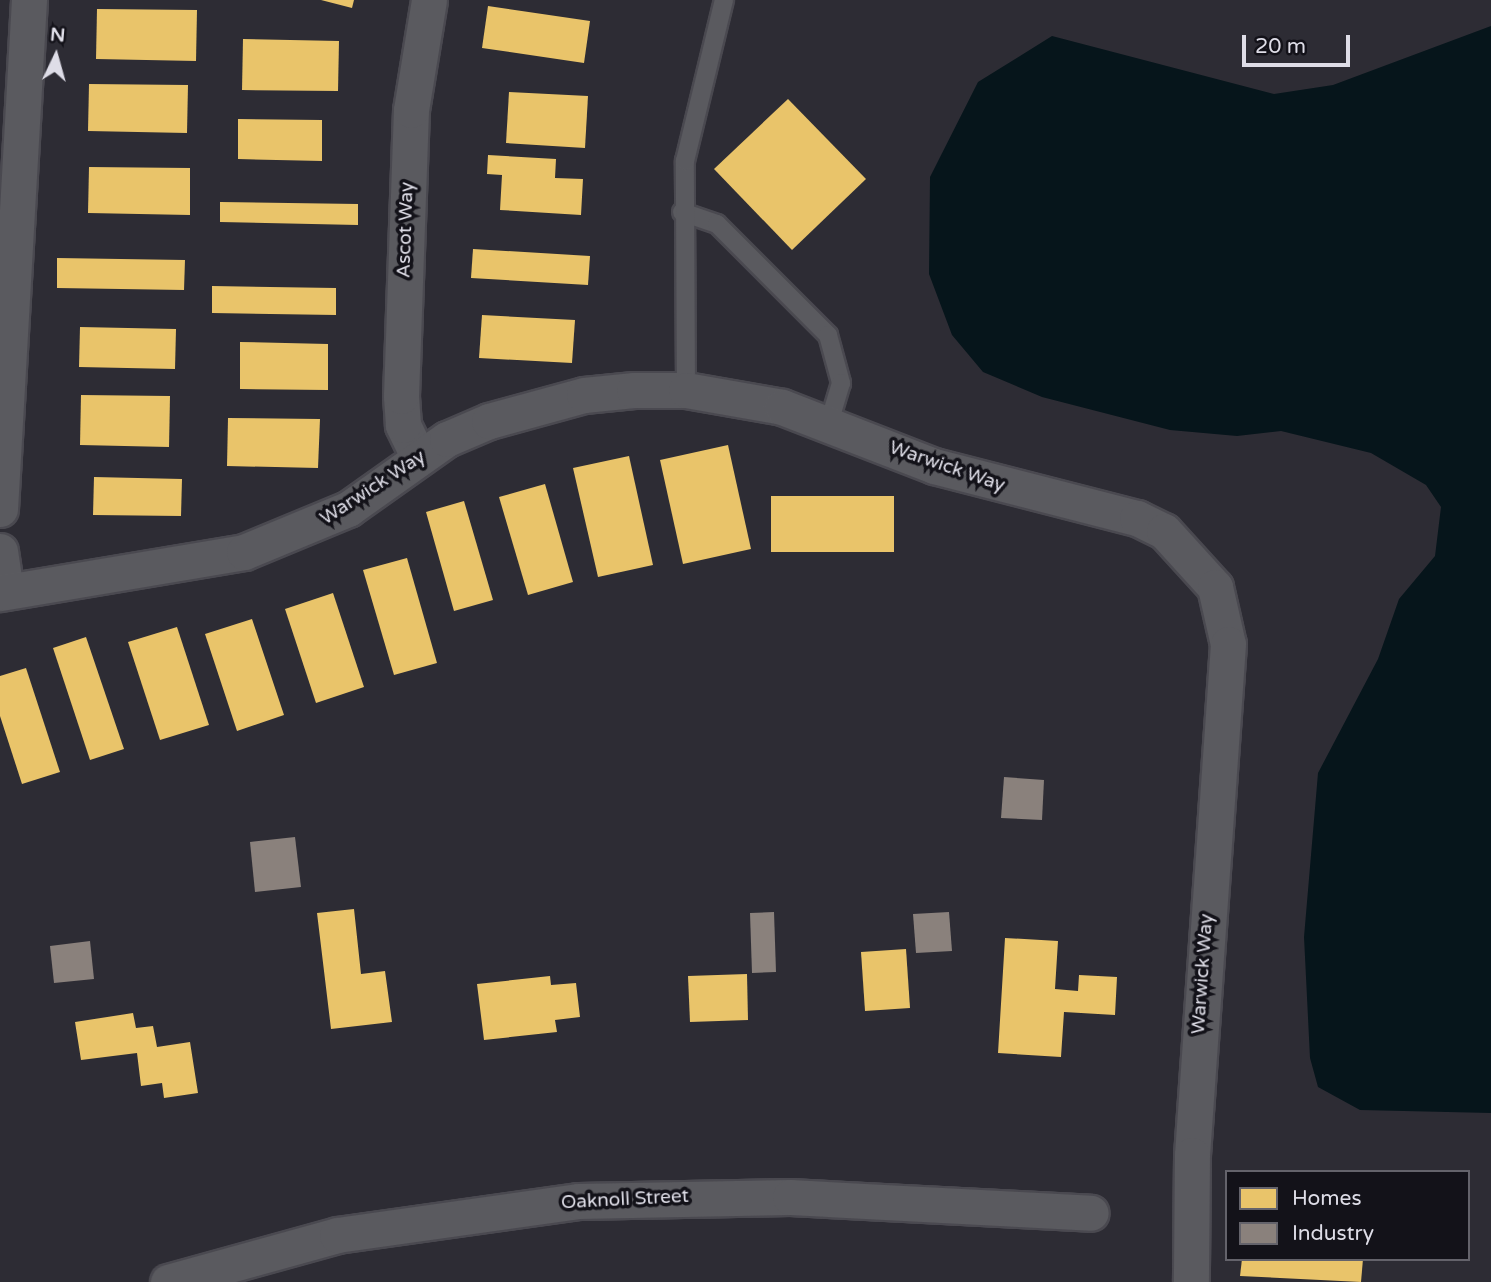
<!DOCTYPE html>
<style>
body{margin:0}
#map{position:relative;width:1491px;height:1282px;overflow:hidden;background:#2d2c34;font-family:"Varela Round",sans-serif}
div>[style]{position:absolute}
.water>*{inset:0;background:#06151b}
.homes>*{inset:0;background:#e9c46a}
.industry>*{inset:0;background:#8a817c}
.roads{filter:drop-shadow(2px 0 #4a4950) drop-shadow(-2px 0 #4a4950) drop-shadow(0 2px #4a4950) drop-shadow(0 -2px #4a4950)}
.service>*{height:18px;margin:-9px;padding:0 9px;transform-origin:9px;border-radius:9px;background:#5a5a5f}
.minor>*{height:35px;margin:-17.5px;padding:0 17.5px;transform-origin:17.5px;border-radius:17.5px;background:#5a5a5f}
span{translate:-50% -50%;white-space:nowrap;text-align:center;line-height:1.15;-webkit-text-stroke:7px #131219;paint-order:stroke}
.street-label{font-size:19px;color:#dedde7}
.legend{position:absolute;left:1225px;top:1170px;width:245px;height:91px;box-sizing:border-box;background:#131219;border:2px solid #64636b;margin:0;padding:9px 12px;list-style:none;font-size:21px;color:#dedde7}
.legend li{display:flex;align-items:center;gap:14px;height:35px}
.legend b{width:35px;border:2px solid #64636b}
.north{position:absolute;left:21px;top:21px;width:70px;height:70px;-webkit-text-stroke:5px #131219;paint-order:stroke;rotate:5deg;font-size:19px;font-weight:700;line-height:28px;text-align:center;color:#dedde7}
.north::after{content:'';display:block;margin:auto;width:24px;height:32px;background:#dedde7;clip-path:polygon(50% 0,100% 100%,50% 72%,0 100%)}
.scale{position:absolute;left:1242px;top:35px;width:108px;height:32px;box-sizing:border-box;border:4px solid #dedde7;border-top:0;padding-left:9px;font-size:21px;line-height:24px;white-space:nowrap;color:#dedde7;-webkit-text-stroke:5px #131219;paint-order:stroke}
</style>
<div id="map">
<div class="water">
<i style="clip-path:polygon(1491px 26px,1491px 1113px,1360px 1110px,1318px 1087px,1310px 1058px,1304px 937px,1318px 773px,1378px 659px,1399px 599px,1435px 556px,1441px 507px,1426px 485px,1371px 453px,1281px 431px,1237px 436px,1170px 430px,1042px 397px,983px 372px,952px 335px,929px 274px,930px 177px,978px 82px,1052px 36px,1274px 94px,1333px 85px)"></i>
</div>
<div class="homes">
<i style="clip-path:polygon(321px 0,354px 0,352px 8px)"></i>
<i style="clip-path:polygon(488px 6px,590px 21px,584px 63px,482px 48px)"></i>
<i style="clip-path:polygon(97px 9px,197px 10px,196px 61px,96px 59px)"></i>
<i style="clip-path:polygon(243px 39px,339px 41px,338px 91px,242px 90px)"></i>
<i style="clip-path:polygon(89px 84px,188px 85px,187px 133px,88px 131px)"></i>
<i style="clip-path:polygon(509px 92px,588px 96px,585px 148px,506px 143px)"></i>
<i style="clip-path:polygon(788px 99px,866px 179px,792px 250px,714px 169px)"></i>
<i style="clip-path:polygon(238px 119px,322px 120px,322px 161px,238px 159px)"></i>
<i style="clip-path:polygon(488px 155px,556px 159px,555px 178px,583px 179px,581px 215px,500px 210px,502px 175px,487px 174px)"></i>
<i style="clip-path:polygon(89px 167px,190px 168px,190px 215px,88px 213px)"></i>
<i style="clip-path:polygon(220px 202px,358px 204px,358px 225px,220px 222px)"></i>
<i style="clip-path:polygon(473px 249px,590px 256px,588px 285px,471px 278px)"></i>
<i style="clip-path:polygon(57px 258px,185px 260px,184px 290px,57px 288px)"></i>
<i style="clip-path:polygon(212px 286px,336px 288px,336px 315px,212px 313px)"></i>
<i style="clip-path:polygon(482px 315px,575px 320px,572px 363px,479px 358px)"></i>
<i style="clip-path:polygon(80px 327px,176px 329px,175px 369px,79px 367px)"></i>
<i style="clip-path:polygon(240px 342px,328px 344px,328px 390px,240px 389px)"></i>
<i style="clip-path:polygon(81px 395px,170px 396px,169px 447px,80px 445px)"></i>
<i style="clip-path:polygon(228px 418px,320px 419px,318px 468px,227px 466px)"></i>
<i style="clip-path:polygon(728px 445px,751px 549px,683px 564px,660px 460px)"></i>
<i style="clip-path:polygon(629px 456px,653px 565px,598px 577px,573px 468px)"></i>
<i style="clip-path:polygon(94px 477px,182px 479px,181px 516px,93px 515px)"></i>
<i style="clip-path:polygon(545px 484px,573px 582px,528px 595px,499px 497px)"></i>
<i style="clip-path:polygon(771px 496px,894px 496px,894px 552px,771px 552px)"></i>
<i style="clip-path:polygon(464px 501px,493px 600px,454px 611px,426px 512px)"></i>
<i style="clip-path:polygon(407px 558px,437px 663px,394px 675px,363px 570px)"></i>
<i style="clip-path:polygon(333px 593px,364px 687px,316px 703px,285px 609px)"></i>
<i style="clip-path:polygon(252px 619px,284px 715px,237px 731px,205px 634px)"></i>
<i style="clip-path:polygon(177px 627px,209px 725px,160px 740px,128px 642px)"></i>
<i style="clip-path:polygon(86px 637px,124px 749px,90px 760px,53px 648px)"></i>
<i style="clip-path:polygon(26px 668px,60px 772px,22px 784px,0 716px,0 676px)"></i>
<i style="clip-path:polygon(354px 909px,361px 974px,385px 971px,392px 1022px,331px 1029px,317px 913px)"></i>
<i style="clip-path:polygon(1005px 938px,1058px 941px,1055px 989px,1078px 991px,1079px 975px,1117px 977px,1115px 1015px,1064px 1012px,1061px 1057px,998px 1053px)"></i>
<i style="clip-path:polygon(906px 949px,910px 1008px,865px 1011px,861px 952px)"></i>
<i style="clip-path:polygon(747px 974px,748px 1020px,690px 1022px,688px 976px)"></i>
<i style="clip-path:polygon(550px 976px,551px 985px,576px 983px,580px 1017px,555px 1020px,557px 1032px,484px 1040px,477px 984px)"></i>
<i style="clip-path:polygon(133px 1013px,136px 1028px,153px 1026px,157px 1047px,190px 1042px,198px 1093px,164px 1098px,162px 1083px,141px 1086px,137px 1053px,81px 1060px,75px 1022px)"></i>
<i style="clip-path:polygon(1242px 1259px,1363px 1259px,1361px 1282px,1240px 1276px)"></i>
</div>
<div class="industry">
<i style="clip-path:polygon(1004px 777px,1044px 780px,1042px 820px,1001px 818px)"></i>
<i style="clip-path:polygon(295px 837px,301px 887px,255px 892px,250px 842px)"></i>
<i style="clip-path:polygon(774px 912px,776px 972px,752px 973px,750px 913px)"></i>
<i style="clip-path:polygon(949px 912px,952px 951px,916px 953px,913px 914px)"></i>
<i style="clip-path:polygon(90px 941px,94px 979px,54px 983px,50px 946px)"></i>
</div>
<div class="roads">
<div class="service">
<i style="left:682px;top:212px;width:37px;rotate:19deg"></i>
<i style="left:717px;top:224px;width:157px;rotate:45deg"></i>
<i style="left:828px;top:335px;width:50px;rotate:74.8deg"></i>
<i style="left:841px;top:383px;width:42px;rotate:106.7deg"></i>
<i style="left:686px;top:390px;width:229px;rotate:-90.3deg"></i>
<i style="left:685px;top:161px;width:166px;rotate:-76.4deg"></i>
</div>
<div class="minor">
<i style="left:419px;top:458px;width:37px;rotate:-116deg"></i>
<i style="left:403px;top:425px;width:29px;rotate:-94deg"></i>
<i style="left:401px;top:396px;width:286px;rotate:-88deg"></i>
<i style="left:411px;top:110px;width:111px;rotate:-80.7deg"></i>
<i style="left:0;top:509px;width:510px;rotate:-86.74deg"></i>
<i style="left:0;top:551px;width:40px;rotate:81.5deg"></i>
<i style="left:0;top:593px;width:247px;rotate:-9.5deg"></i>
<i style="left:244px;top:552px;width:113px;rotate:-22.5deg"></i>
<i style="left:348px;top:509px;width:121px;rotate:-35.3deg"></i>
<i style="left:447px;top:439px;width:46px;rotate:-23.2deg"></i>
<i style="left:489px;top:421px;width:98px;rotate:-15.3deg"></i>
<i style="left:584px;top:395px;width:50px;rotate:-5.7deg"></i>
<i style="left:634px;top:390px;width:52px"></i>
<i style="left:686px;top:390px;width:97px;rotate:10deg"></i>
<i style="left:782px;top:407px;width:163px;rotate:21.2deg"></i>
<i style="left:934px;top:466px;width:210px;rotate:14.4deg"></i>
<i style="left:1137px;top:518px;width:30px;rotate:26deg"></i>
<i style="left:1164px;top:531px;width:76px;rotate:47.7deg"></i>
<i style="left:1215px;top:587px;width:58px;rotate:77.2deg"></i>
<i style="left:1228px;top:644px;width:512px;rotate:94.03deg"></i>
<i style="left:1192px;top:1155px;width:127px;rotate:90.5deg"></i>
<i style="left:168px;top:1282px;width:175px;rotate:-15.5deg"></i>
<i style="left:337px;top:1235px;width:243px;rotate:-8deg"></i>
<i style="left:578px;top:1201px;width:212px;rotate:-1.1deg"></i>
<i style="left:790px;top:1197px;width:301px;rotate:3deg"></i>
</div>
</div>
<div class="street-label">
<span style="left:406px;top:230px;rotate:-88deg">Ascot Way</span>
<span style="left:947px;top:467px;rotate:19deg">Warwick Way</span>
<span style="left:373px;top:488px;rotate:-33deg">Warwick Way</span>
<span style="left:1203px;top:974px;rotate:-86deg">Warwick Way</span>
<span style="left:625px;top:1200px;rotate:-3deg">Oaknoll Street</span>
</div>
<ul class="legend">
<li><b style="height:19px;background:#e9c46a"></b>Homes</li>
<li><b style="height:19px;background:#8a817c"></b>Industry</li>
</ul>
<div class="north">N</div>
<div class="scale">20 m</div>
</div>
